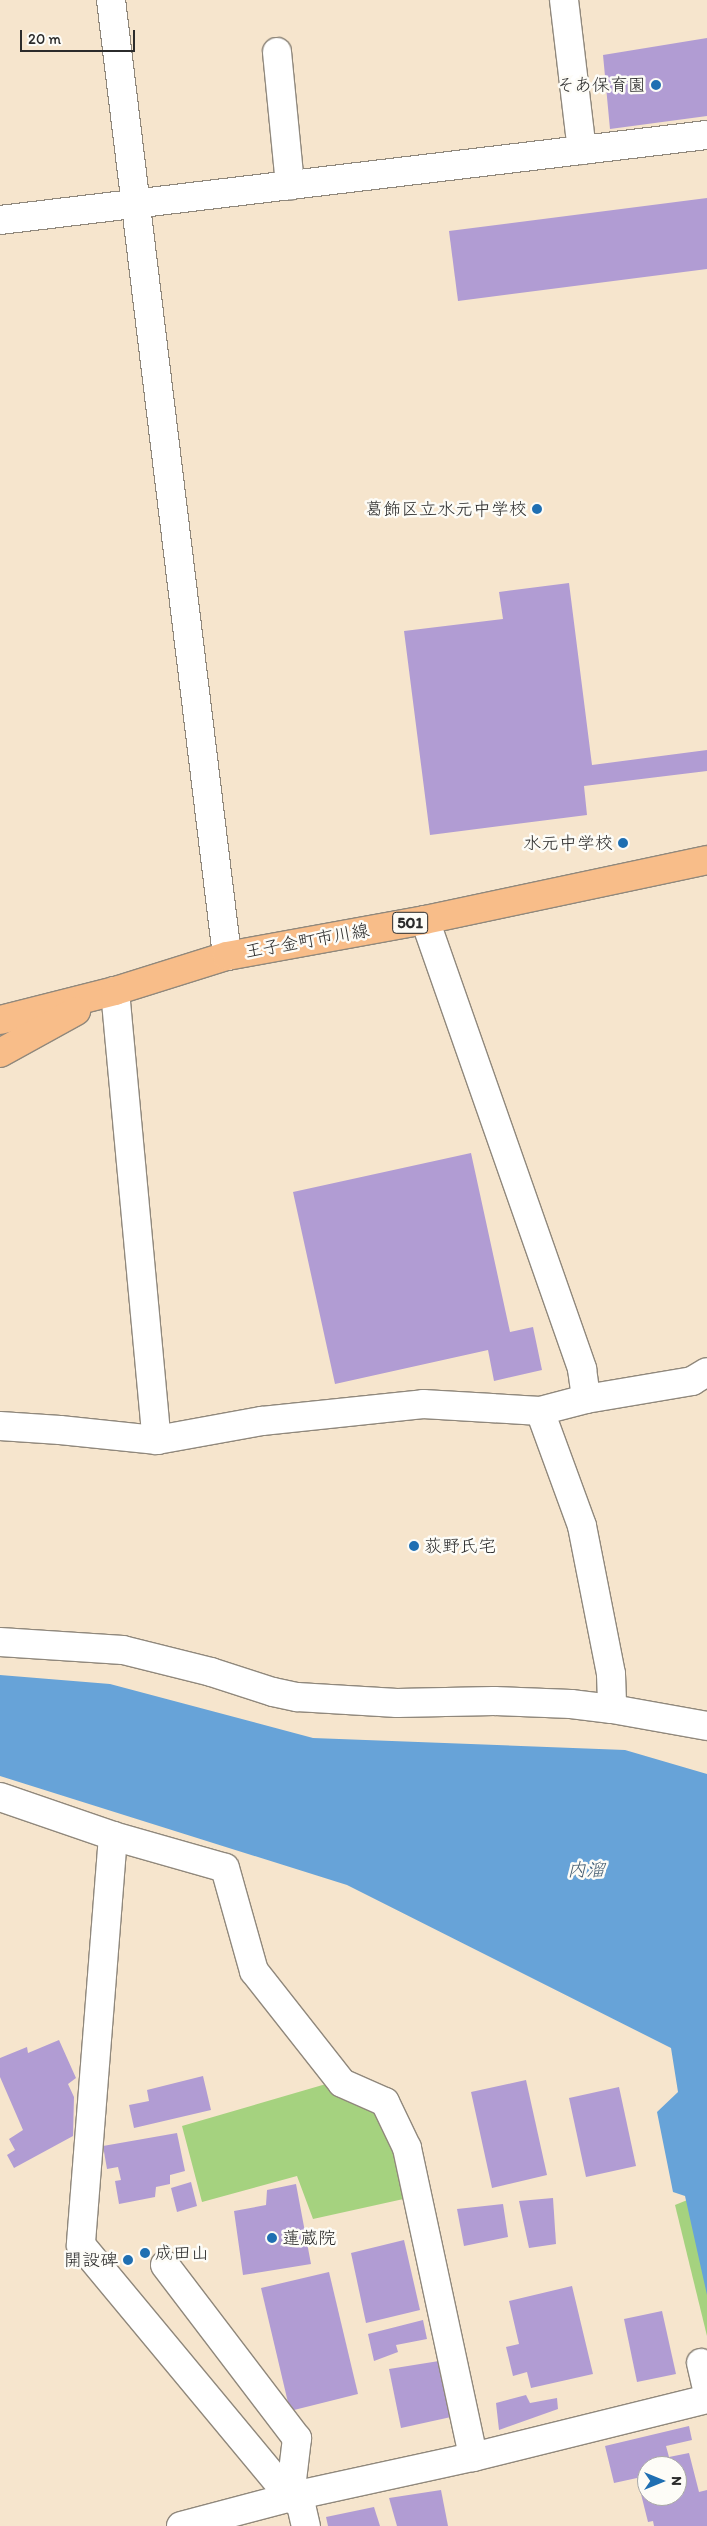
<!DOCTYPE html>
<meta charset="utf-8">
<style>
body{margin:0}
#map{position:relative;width:707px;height:2526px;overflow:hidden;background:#f6e5cd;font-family:Itim,"Klee One",sans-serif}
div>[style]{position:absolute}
.green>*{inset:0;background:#a5d27f}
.water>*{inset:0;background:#67a3d8}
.building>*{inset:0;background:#b19cd3}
.roads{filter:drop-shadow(1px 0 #90887c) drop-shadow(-1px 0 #90887c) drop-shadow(0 1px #90887c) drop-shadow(0 -1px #90887c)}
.minor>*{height:28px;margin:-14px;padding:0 14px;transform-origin:14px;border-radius:14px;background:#fff}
.major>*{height:28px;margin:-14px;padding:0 14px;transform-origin:14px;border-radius:14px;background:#f8bd89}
.dots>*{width:14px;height:14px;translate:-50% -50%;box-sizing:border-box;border:2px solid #fdfcf7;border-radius:50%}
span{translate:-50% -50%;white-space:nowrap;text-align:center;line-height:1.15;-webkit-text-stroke:5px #fdfcf7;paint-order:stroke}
.shield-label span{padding:1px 4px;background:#fdfcf7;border:1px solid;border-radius:4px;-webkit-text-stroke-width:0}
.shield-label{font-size:16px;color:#2b2b2b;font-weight:700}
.poi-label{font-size:18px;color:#2b2b2b}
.right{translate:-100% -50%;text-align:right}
.left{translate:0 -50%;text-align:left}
.street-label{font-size:18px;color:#2b2b2b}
.water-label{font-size:19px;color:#435b70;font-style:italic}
.north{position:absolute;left:637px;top:2456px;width:50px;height:50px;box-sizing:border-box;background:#fdfcf7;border:1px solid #a9a8a5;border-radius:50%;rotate:90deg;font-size:14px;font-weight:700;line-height:20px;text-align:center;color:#2b2b2b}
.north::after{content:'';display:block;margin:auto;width:18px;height:22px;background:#1f6fb2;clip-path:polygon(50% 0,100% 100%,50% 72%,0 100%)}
.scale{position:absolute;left:20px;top:30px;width:115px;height:22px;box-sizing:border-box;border:2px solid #2b2b2b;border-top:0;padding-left:6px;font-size:15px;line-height:18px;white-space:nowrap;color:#2b2b2b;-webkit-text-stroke:4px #fdfcf7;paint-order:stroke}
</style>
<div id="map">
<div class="green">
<i style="clip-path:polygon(326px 2084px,372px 2105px,398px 2149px,408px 2198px,313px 2219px,297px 2176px,202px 2202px,182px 2126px)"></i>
<i style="clip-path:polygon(707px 2192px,707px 2336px,675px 2205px)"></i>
</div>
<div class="water">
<i style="clip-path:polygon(0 1675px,110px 1684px,313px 1738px,625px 1750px,707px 1774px,707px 2295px,685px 2196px,673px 2192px,657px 2112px,678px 2092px,671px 2048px,347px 1885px,0 1776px)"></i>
</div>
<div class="building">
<i style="clip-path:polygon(707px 38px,707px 116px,610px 129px,603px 55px)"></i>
<i style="clip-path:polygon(707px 198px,707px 269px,458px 301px,449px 231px)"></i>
<i style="clip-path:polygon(569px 583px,592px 765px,707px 750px,707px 771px,584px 786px,587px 815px,430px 835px,404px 631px,503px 619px,499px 592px)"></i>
<i style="clip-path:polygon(471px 1153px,510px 1332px,533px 1327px,542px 1370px,494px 1381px,488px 1350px,335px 1384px,293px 1192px)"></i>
<i style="clip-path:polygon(59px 2040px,76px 2078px,68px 2084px,74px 2097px,73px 2136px,14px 2168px,7px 2155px,15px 2150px,9px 2139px,23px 2130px,0 2077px,0 2058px,27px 2047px,28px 2053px)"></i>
<i style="clip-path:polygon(203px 2076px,211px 2110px,134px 2128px,129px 2105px,149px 2101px,147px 2090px)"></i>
<i style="clip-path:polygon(526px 2080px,547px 2175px,492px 2188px,471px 2092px)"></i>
<i style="clip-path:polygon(619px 2087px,636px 2166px,586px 2177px,569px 2098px)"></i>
<i style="clip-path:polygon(177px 2133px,185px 2171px,170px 2175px,170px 2184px,156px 2187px,155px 2197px,119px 2204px,115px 2181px,121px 2180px,118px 2167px,107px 2169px,103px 2146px)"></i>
<i style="clip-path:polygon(191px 2182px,197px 2206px,177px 2212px,171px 2188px)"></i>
<i style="clip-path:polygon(296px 2184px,311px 2264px,243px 2275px,234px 2211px,266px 2205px,267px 2190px)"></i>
<i style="clip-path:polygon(553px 2198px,556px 2244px,529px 2248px,519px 2201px)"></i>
<i style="clip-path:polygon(503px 2204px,508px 2237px,464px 2246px,457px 2209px)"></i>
<i style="clip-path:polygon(404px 2240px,420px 2310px,366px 2323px,351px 2253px)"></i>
<i style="clip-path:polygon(329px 2272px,358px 2394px,290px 2411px,261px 2288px)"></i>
<i style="clip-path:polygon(572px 2286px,593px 2374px,531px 2388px,527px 2372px,513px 2376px,506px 2347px,519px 2344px,509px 2301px)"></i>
<i style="clip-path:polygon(662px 2311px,676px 2374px,637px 2382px,624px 2319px)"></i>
<i style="clip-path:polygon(423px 2320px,427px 2339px,396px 2345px,398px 2352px,374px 2361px,368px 2334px)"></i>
<i style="clip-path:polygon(439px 2361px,451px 2417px,401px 2428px,389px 2369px)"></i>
<i style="clip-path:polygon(526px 2395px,530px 2403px,557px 2398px,558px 2409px,499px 2430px,496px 2403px)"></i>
<i style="clip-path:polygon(evenodd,689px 2426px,692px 2440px,666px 2446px,669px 2457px,689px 2453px,699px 2492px,707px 2490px,707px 2526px,654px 2526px,653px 2521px,648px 2522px,637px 2478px,614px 2483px,605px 2446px,689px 2426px,647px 2466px,677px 2466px,677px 2496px,647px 2496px,647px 2466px)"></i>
<i style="clip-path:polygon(441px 2490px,448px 2526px,397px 2526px,389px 2498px)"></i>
<i style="clip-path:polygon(374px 2507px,380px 2526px,328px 2526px,326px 2517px)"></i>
</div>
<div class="roads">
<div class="minor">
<i style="left:111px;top:0;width:963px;rotate:83.08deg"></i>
<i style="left:564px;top:0;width:151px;rotate:83.2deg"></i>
<i style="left:277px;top:52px;width:134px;rotate:84.4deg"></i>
<i style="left:0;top:220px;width:712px;rotate:-6.86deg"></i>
<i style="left:425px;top:920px;width:476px;rotate:70.7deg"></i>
<i style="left:582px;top:1369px;width:30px;rotate:82deg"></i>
<i style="left:115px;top:991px;width:451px;rotate:84.7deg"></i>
<i style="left:540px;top:1411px;width:122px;rotate:69.9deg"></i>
<i style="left:582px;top:1526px;width:151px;rotate:78.9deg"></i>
<i style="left:611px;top:1674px;width:35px;rotate:88deg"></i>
<i style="left:0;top:1426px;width:60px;rotate:3.8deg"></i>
<i style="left:60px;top:1430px;width:98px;rotate:5.9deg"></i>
<i style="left:157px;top:1440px;width:107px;rotate:-10.3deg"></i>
<i style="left:262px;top:1421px;width:162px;rotate:-6deg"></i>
<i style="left:423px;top:1404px;width:117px;rotate:3.4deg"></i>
<i style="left:540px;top:1411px;width:48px;rotate:-14.6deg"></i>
<i style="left:586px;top:1399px;width:108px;rotate:-9.6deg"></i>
<i style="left:692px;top:1381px;width:17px;rotate:-31deg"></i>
<i style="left:0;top:1642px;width:123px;rotate:3.7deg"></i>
<i style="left:123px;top:1650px;width:91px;rotate:14deg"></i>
<i style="left:211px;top:1672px;width:65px;rotate:17.9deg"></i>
<i style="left:273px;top:1692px;width:25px;rotate:12deg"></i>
<i style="left:297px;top:1697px;width:100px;rotate:3.4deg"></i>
<i style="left:397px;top:1703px;width:97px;rotate:-1.2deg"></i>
<i style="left:494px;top:1701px;width:77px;rotate:2.2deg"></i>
<i style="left:571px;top:1704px;width:41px;rotate:7deg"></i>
<i style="left:612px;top:1709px;width:97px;rotate:10.1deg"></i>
<i style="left:0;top:1797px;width:120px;rotate:19deg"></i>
<i style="left:113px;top:1836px;width:116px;rotate:15.9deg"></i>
<i style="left:225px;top:1868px;width:107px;rotate:74.3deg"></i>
<i style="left:254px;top:1971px;width:142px;rotate:51.8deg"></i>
<i style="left:342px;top:2083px;width:47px;rotate:23.8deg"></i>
<i style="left:385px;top:2102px;width:51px;rotate:64.4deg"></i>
<i style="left:407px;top:2148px;width:316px;rotate:77.9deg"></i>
<i style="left:113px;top:1836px;width:410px;rotate:94.5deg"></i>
<i style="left:81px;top:2245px;width:327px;rotate:50.3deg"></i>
<i style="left:290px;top:2497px;width:14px;rotate:36deg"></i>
<i style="left:301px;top:2505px;width:22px;rotate:77deg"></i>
<i style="left:165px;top:2265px;width:218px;rotate:52.7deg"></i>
<i style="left:297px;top:2438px;width:59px;rotate:96.8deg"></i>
<i style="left:701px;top:2363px;width:27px;rotate:77deg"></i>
<i style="left:181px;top:2526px;width:121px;rotate:-14.8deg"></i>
<i style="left:298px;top:2495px;width:179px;rotate:-12.3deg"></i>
<i style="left:473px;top:2457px;width:241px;rotate:-13.9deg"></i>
</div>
<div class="major">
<i style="left:0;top:1020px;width:119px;rotate:-14.2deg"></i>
<i style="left:115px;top:991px;width:117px;rotate:-17.4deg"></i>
<i style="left:227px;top:956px;width:201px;rotate:-10.3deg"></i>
<i style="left:425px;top:920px;width:288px;rotate:-12deg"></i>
<i style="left:0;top:1053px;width:87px;rotate:-28.9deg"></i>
</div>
</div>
<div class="dots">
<i style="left:656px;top:85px;background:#1f6fb2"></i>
<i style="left:537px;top:509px;background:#1f6fb2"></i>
<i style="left:623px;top:843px;background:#1f6fb2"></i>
<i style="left:414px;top:1546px;background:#1f6fb2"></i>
<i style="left:272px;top:2238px;background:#1f6fb2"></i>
<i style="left:145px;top:2253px;background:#1f6fb2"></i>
<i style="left:128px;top:2260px;background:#1f6fb2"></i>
</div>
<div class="shield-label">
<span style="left:410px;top:923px">501</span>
</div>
<div class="poi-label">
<span class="right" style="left:646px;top:85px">そあ保育園</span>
<span class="right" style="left:527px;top:509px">葛飾区立水元中学校</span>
<span class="right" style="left:613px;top:843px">水元中学校</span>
<span class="left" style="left:424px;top:1546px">荻野氏宅</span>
<span class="left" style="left:282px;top:2238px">蓮蔵院</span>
<span class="left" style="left:155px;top:2253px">成田山</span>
<span class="right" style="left:118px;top:2260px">開設碑</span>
</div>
<div class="street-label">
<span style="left:307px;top:941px;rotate:-10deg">王子金町市川線</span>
</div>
<div class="water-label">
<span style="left:586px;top:1870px">内溜</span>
</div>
<div class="north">N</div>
<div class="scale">20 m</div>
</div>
